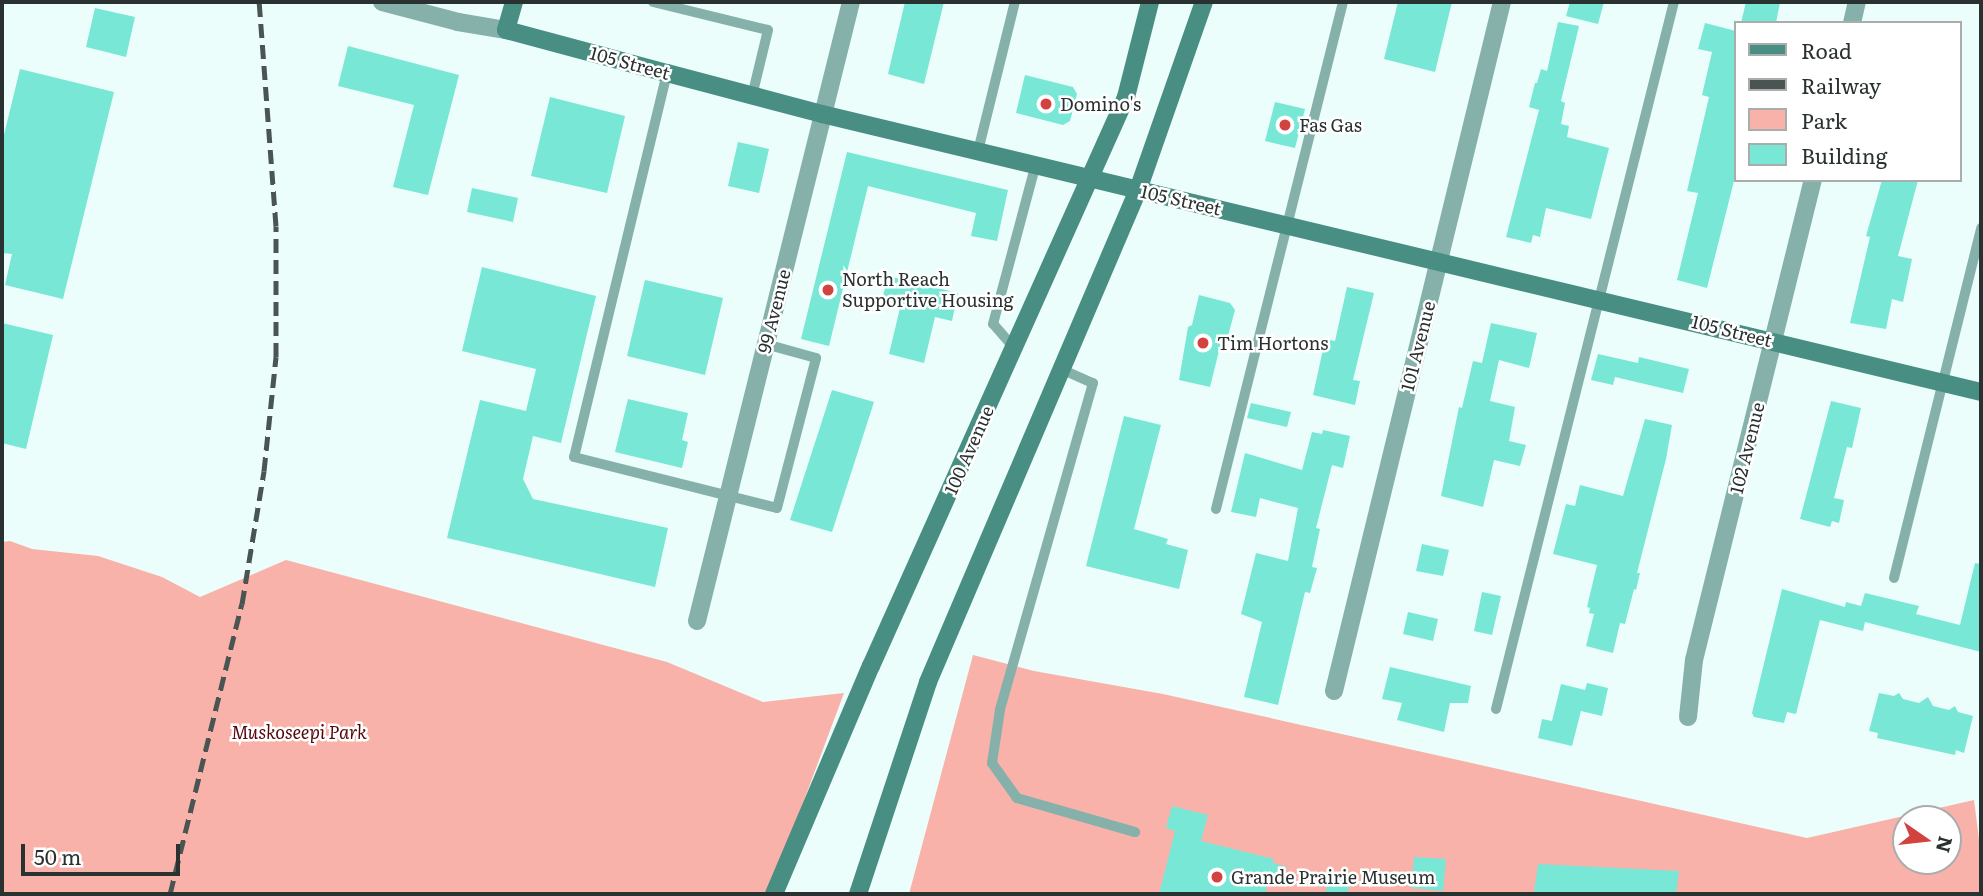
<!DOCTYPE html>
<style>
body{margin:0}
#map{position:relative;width:1983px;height:896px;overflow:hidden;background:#ebfefb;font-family:Literata,serif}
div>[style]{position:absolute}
.green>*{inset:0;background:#f9b2aa}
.building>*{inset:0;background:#78e7d6}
.lane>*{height:10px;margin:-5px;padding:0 5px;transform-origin:5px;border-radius:5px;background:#86b1aa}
.street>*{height:18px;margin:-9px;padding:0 9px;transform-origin:9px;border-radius:9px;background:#86b1aa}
.secondary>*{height:18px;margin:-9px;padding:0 9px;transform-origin:9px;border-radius:9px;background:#498e83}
.rail>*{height:5px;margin-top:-2.5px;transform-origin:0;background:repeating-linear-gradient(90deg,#4a5553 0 14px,transparent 0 21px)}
.dots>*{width:19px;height:19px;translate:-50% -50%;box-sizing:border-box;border:4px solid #fff;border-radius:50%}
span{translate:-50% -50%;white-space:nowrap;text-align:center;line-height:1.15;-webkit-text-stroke:5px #fff;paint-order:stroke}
.street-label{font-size:18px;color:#293230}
.poi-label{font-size:18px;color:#293230}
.left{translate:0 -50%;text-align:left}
.park-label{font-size:18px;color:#55080b;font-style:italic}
.frame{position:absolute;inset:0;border:4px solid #293230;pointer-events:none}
.legend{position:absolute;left:1734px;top:21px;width:228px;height:161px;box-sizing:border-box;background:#fff;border:2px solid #a9adac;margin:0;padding:9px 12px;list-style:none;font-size:21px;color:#293230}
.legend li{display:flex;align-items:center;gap:14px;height:35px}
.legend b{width:35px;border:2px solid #a9adac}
.north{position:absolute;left:1892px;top:805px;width:70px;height:70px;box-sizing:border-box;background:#fff;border:2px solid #a9adac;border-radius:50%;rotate:104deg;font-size:19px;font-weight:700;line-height:28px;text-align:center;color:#293230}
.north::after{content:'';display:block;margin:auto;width:24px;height:32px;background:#d24340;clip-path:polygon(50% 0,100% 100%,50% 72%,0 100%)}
.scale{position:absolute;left:21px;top:844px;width:159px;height:32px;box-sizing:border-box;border:4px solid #293230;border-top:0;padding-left:9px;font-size:21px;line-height:24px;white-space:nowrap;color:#293230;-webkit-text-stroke:5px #fff;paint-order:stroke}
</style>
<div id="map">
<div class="green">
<i style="clip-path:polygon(10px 541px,32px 549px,98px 556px,162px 577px,200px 597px,286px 560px,667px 662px,763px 702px,844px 693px,769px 894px,2px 894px,2px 542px)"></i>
<i style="clip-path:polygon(evenodd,973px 655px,1034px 671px,1163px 694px,1807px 838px,1974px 800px,1981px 855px,1981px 894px,909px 894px,973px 655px,1906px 819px,1948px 819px,1948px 861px,1906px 861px,1906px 819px)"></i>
</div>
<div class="building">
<i style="clip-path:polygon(905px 2px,944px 2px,924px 84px,888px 74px)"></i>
<i style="clip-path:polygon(1398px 2px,1452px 2px,1435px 72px,1384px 59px)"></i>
<i style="clip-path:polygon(1570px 2px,1604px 2px,1598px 24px,1566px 16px)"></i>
<i style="clip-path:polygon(1746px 2px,1780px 2px,1776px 23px,1741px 23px)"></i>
<i style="clip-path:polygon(95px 8px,135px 17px,126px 57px,86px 47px)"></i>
<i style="clip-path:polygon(1558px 22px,1579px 26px,1561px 101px,1565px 103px,1561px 124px,1569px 126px,1567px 137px,1609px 148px,1591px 219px,1546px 208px,1540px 237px,1533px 235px,1531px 243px,1506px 237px,1539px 110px,1529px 107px,1535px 83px,1537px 83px,1541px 69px,1547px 71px)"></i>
<i style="clip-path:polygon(1705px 23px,1736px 31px,1736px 173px,1707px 288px,1677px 280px,1698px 193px,1687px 191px,1709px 97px,1702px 95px,1712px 52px,1698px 49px)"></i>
<i style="clip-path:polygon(348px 46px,459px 75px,428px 195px,393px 187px,414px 105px,338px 86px)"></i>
<i style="clip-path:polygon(20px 69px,114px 92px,63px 299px,5px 285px,12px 254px,2px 253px,2px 143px)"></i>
<i style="clip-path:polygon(1025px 75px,1073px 87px,1077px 94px,1070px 121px,1063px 125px,1016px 113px)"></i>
<i style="clip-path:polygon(550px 97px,625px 116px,607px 193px,531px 176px)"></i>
<i style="clip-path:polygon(1275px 102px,1305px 109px,1295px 148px,1265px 141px)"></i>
<i style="clip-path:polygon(738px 142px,769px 149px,759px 193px,728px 186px)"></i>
<i style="clip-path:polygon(847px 152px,1008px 190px,997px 241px,971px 236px,976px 213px,868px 186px,829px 346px,801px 339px)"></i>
<i style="clip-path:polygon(1882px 180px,1918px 180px,1898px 256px,1912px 259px,1903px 302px,1892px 299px,1886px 329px,1850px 323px,1870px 237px,1866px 236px)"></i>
<i style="clip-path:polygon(472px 188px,518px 198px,513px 222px,467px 212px)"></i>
<i style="clip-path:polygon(482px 267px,596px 296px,561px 443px,533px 436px,523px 479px,533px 499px,668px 528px,655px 587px,447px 538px,480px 400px,526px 411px,536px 369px,462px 351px)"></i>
<i style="clip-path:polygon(888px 276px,958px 293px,952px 321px,935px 317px,924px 363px,889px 354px,900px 308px,881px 304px)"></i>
<i style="clip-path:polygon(645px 280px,723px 298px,705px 375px,627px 356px)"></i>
<i style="clip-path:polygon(1347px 287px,1374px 293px,1353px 380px,1360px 381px,1355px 405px,1313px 395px,1324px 345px,1328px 346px,1329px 340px,1335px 341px)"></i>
<i style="clip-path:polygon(1199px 295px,1230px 303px,1235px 310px,1228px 336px,1223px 335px,1210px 387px,1179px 380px,1188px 327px,1192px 325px)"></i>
<i style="clip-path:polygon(2px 323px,53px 335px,26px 449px,2px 443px)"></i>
<i style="clip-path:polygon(1491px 323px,1537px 333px,1529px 368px,1499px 360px,1490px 401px,1515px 407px,1509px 441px,1526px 445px,1520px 466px,1494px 460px,1483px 507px,1441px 496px,1459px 407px,1462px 408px,1473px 361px,1482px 363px)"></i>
<i style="clip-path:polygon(1598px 354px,1638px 363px,1639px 357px,1689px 369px,1683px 393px,1615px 377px,1613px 385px,1591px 380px)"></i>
<i style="clip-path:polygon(832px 390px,874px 402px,832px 532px,790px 520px)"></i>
<i style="clip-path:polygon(628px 399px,688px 413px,682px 440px,688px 442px,682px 468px,615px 452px)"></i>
<i style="clip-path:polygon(1831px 401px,1861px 408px,1852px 448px,1847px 447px,1834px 498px,1844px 500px,1839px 523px,1832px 521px,1830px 527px,1800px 519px)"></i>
<i style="clip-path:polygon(1251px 403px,1291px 412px,1287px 427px,1247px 418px)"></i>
<i style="clip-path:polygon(1124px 416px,1161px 425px,1134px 529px,1158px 536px,1168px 539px,1166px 544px,1188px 550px,1179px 589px,1086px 566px)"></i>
<i style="clip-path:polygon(1645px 419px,1672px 425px,1666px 459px,1637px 573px,1640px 573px,1636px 590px,1634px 589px,1625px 624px,1620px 623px,1613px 653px,1586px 646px,1594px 614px,1589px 613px,1590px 608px,1587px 607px,1597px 565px,1553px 554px,1566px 504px,1575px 506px,1580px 485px,1623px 496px)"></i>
<i style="clip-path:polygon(1323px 430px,1350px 436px,1343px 468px,1332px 465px,1316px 528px,1320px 529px,1312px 567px,1317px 568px,1310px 593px,1305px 592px,1278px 705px,1244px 697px,1262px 622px,1241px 614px,1256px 553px,1288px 561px,1298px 508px,1260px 498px,1256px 517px,1231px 512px,1245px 453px,1302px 470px,1312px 432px,1322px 434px)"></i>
<i style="clip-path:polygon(1422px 544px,1449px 550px,1443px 576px,1416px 571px)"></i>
<i style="clip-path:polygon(1975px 563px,1981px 564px,1981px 652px,1865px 622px,1863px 631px,1820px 620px,1796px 714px,1787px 712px,1784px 723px,1754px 717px,1752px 713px,1782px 589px,1845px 607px,1846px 602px,1861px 606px,1865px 593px,1919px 606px,1916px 614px,1960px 625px)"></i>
<i style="clip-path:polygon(1482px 592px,1501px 596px,1492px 635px,1474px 631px)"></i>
<i style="clip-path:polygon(1408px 612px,1438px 619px,1433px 641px,1403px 634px)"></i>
<i style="clip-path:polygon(1390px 667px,1471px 686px,1468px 703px,1450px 703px,1444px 732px,1397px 720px,1402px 703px,1382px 699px)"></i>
<i style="clip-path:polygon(1587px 683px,1608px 688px,1602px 716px,1581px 711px,1572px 746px,1538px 738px,1542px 719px,1552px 721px,1561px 684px,1585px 690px)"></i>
<i style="clip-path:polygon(1879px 693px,1894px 696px,1899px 693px,1903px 699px,1919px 703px,1928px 697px,1933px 706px,1949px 710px,1955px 706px,1958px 712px,1973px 716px,1964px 753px,1956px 750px,1955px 755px,1877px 738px,1878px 733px,1869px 731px)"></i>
<i style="clip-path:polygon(1172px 806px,1208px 815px,1201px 841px,1274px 859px,1273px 863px,1287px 867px,1283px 884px,1268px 881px,1265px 894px,1159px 894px,1175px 831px,1166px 828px)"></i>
<i style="clip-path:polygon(1414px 857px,1446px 859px,1443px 891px,1411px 888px)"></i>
<i style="clip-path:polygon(1538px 864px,1679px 871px,1676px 894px,1534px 892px)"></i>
<i style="clip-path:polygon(1330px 874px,1351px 879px,1347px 894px,1325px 894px)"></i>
</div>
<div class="lane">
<i style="left:653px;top:2px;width:118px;rotate:13.7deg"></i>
<i style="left:768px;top:30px;width:68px;rotate:103.6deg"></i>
<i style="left:667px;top:73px;width:395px;rotate:103.6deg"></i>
<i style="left:574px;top:457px;width:209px;rotate:14.1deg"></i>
<i style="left:777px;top:508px;width:155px;rotate:-75.4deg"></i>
<i style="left:816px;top:358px;width:53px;rotate:-164.6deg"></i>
<i style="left:978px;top:151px;width:154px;rotate:-76.1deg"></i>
<i style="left:1015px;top:349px;width:33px;rotate:-131deg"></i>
<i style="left:993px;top:324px;width:166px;rotate:-75deg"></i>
<i style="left:1061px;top:369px;width:35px;rotate:24deg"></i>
<i style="left:1093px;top:383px;width:340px;rotate:105.9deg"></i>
<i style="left:1000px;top:710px;width:54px;rotate:98.6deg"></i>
<i style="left:992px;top:763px;width:43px;rotate:54.5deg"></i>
<i style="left:1017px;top:798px;width:123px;rotate:16.1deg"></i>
<i style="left:1216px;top:509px;width:523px;rotate:-75.94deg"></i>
<i style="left:1894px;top:578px;width:361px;rotate:-76deg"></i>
<i style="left:1496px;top:709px;width:729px;rotate:-75.87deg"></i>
</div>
<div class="street">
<i style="left:382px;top:2px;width:79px;rotate:14.7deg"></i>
<i style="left:458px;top:22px;width:49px;rotate:9.5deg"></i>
<i style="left:1852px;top:23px;width:22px;rotate:-77deg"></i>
<i style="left:697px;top:621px;width:638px;rotate:-76.03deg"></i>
<i style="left:1334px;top:691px;width:709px;rotate:-76.3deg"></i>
<i style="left:1688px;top:717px;width:57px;rotate:-84deg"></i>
<i style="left:1694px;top:660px;width:495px;rotate:-76.1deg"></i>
</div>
<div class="secondary">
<i style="left:514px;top:2px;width:29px;rotate:106deg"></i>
<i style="left:506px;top:30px;width:167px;rotate:15deg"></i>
<i style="left:667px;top:73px;width:160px;rotate:14.8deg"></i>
<i style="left:822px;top:114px;width:1192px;rotate:13.49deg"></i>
<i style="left:774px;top:894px;width:248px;rotate:-67deg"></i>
<i style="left:871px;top:666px;width:624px;rotate:-65.86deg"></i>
<i style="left:1126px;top:97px;width:98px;rotate:-75.8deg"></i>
<i style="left:858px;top:894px;width:223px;rotate:-71.7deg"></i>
<i style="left:928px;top:682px;width:535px;rotate:-66.89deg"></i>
<i style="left:1138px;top:190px;width:199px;rotate:-70.7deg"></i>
</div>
<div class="rail">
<i style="left:170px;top:894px;width:299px;rotate:-76.1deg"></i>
<i style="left:242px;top:604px;width:135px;rotate:-80.6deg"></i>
<i style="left:264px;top:471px;width:115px;rotate:-84deg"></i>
<i style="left:276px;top:357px;width:131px;rotate:-90deg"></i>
<i style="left:276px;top:226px;width:225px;rotate:-94.3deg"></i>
</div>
<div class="dots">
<i style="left:1046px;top:104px;background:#d24340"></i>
<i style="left:1285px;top:125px;background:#d24340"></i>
<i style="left:828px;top:290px;background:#d24340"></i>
<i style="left:1203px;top:343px;background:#d24340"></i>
<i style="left:1217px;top:877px;background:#d24340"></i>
</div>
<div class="street-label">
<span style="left:630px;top:63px;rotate:15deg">105 Street</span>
<span style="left:1181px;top:200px;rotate:13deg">105 Street</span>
<span style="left:774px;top:311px;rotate:-76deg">99 Avenue</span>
<span style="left:1732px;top:331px;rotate:14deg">105 Street</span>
<span style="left:1418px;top:346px;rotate:-76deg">101 Avenue</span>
<span style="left:1747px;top:448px;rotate:-76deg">102 Avenue</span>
<span style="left:969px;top:450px;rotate:-66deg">100 Avenue</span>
</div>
<div class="poi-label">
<span class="left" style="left:1060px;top:104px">Domino's</span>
<span class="left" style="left:1299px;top:125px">Fas Gas</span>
<span class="left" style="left:842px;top:290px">North Reach<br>Supportive Housing</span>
<span class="left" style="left:1217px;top:343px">Tim Hortons</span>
<span class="left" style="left:1231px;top:877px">Grande Prairie Museum</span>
</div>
<div class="park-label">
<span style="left:299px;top:732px">Muskoseepi Park</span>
</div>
<div class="frame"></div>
<ul class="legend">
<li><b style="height:9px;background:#498e83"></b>Road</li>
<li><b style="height:9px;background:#4a5553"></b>Railway</li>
<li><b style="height:19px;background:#f9b2aa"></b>Park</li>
<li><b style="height:19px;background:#78e7d6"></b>Building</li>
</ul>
<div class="north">N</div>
<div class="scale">50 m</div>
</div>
